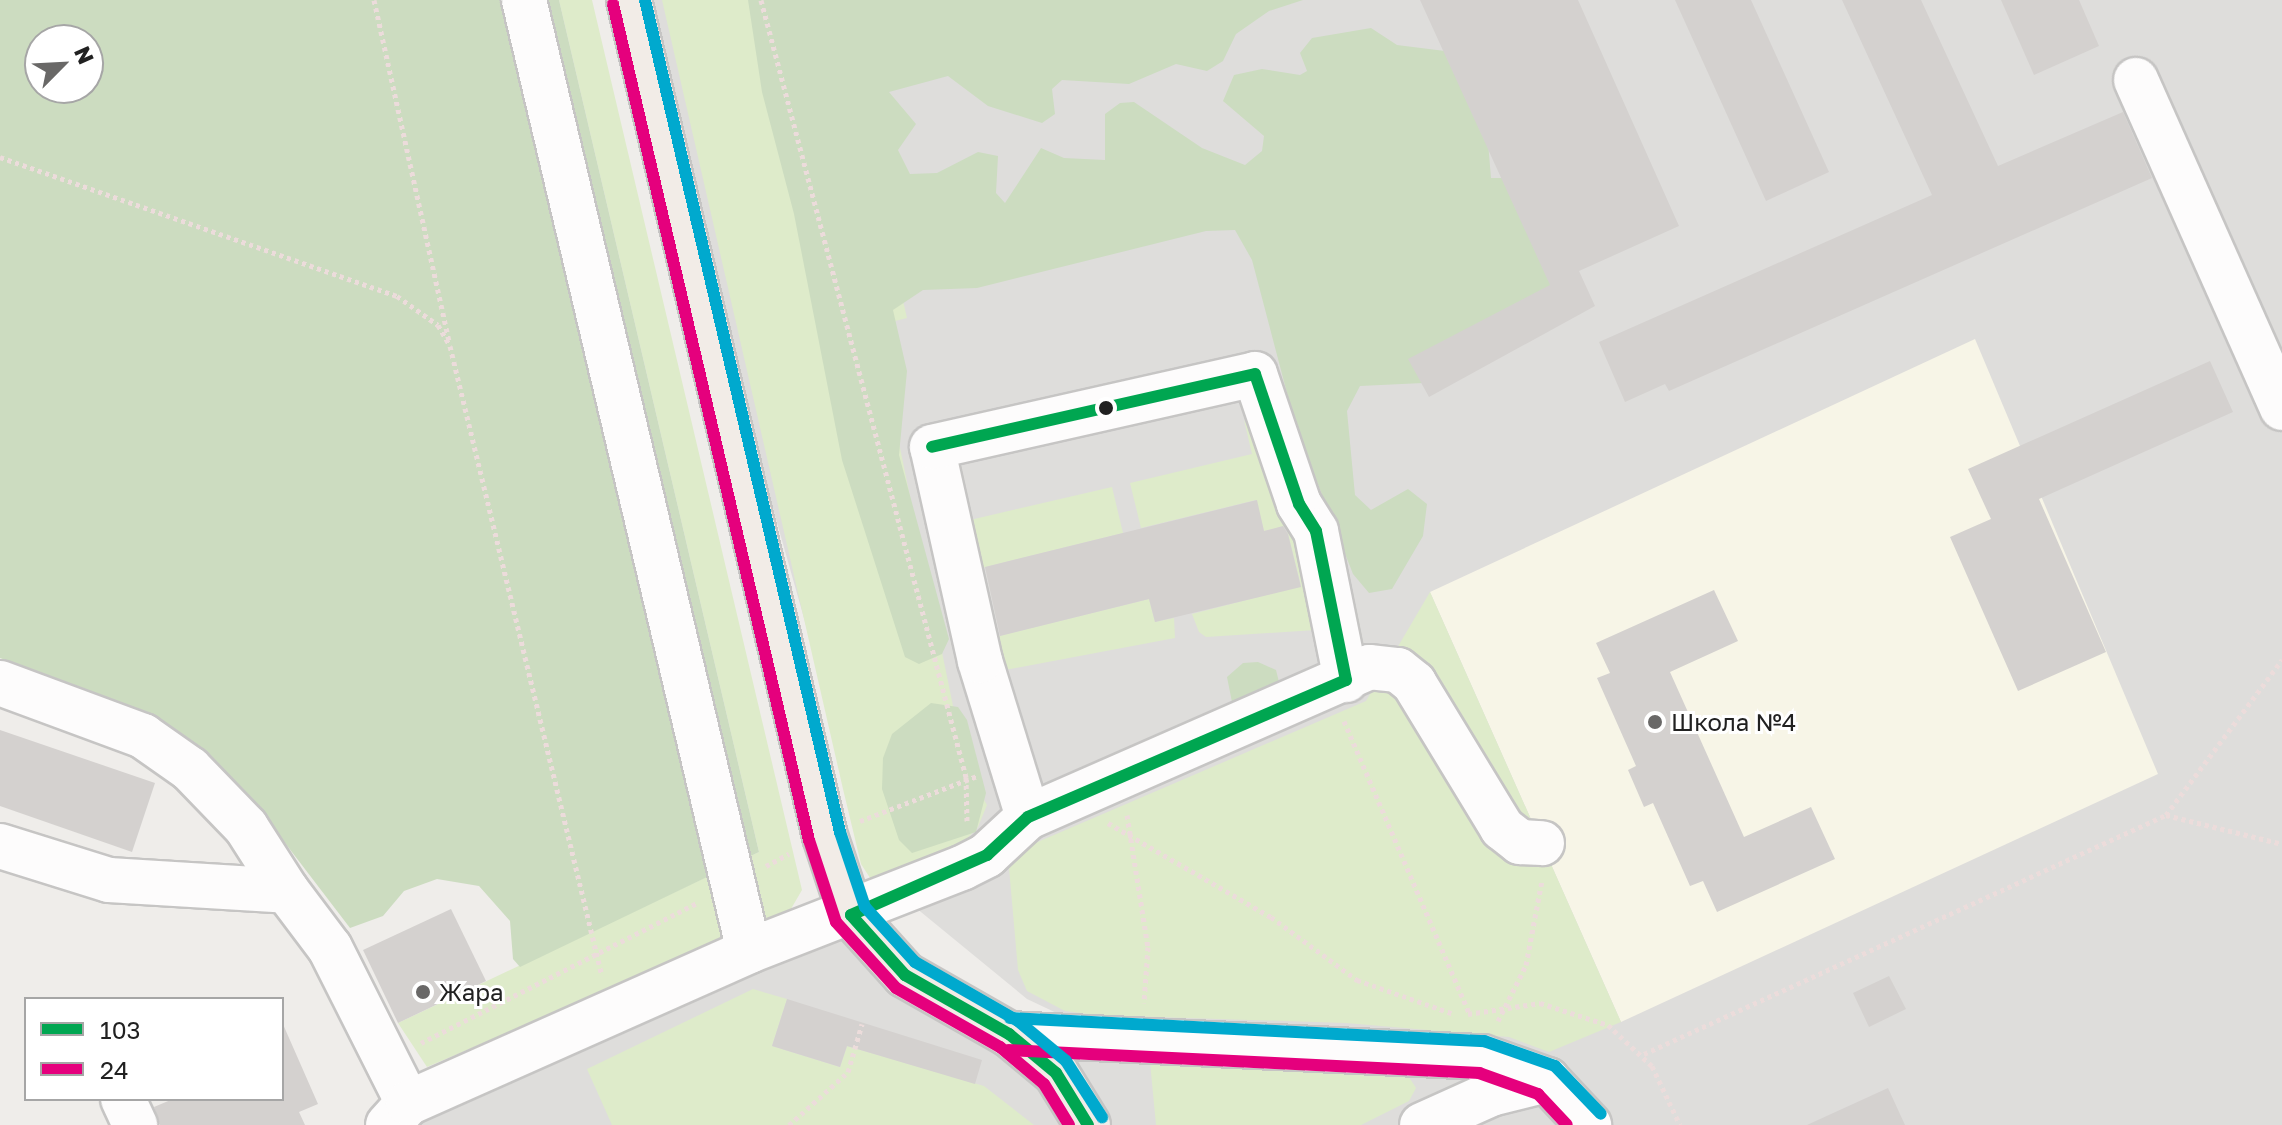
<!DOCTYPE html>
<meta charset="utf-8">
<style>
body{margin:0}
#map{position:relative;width:2282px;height:1125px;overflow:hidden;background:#efedea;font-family:"Golos Text",sans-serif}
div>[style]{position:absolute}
.residential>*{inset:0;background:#dedddb}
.education>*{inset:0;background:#f7f5e7}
.grass>*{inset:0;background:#deebca}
.forest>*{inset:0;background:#ccdcc0}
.building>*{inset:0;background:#d4d1cf}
.path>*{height:5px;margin-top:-2.5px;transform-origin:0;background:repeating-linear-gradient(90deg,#ecdcdb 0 4px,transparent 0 8px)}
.roads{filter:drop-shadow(2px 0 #c6c5c4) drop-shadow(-2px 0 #c6c5c4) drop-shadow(0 2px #c6c5c4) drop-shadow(0 -2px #c6c5c4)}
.minor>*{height:44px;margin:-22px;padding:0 22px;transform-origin:22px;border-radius:22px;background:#fdfcfc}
.major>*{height:44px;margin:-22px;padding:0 22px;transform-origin:22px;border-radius:22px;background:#f2ece7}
.bus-1>*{height:12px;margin:-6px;padding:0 6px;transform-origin:6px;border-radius:6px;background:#00a651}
.bus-2>*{height:12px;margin:-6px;padding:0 6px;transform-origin:6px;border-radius:6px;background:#e5007d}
.bus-3>*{height:12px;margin:-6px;padding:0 6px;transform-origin:6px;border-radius:6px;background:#00a9ce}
.dots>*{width:22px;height:22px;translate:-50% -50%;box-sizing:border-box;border:4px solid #fff;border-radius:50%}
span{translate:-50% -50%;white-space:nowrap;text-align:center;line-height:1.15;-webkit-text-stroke:6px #fff;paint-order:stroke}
.poi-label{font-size:24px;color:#212121}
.left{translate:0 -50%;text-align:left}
.legend{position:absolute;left:24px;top:997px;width:260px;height:104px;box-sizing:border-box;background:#fff;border:2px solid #a6a6a6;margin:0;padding:10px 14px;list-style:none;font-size:24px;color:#212121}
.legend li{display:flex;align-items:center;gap:16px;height:40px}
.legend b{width:40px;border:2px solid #a6a6a6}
.north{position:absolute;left:24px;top:24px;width:80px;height:80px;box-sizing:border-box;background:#fff;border:2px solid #a6a6a6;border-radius:50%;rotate:66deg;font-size:22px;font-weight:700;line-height:32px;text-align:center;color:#212121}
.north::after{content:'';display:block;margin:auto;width:28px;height:36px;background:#696867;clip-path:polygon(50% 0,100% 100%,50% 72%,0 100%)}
</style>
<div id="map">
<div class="residential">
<i style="clip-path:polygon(629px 0,2282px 0,2282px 1125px,388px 1125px,851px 915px,985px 1020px,1080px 1024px,1027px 999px,877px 876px)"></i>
</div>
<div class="education">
<i style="clip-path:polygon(1975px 339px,2158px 774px,1621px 1022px,1430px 592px)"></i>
</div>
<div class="grass">
<i style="clip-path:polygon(559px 0,592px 0,802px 890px,788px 914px,427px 1067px,398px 1023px,759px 852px)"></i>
<i style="clip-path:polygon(662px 0,833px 0,907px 318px,875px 326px,966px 769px,987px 805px,978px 827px,945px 862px,874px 884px,861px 864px,843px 789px)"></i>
<i style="clip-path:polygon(1244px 420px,1305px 528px,1316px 630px,1206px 637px,1199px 632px,1192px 614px,1301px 586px,1286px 526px,1264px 531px,1256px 500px,1141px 528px,1130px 483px,1252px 454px)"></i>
<i style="clip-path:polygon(1112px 487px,1123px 533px,982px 568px,970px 520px)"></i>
<i style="clip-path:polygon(1430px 592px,1621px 1022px,1549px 1052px,1509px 1037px,1346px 1023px,1096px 1015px,1065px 1011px,1027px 991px,1018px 970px,1009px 868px,1019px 850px,1366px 701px)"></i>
<i style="clip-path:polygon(1149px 599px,1155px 622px,1174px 618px,1175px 638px,1005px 670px,999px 636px)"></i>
<i style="clip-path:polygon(753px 989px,787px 999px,772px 1046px,840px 1067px,847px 1046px,984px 1086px,1034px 1125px,612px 1125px,587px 1069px)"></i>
<i style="clip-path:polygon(1150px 1062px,1405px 1071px,1416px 1088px,1409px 1101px,1361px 1125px,1156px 1125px)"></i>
</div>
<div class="forest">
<i style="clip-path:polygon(evenodd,0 0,559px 0,759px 852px,520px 967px,513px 959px,510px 921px,479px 886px,437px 879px,404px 891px,383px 916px,350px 928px,269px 822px,200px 748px,103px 696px,0 658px,0 0,40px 40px,88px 40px,88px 88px,40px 88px,40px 40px)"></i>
<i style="clip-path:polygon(748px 0,1303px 0,1269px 11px,1236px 34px,1223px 61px,1207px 71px,1176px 64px,1129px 84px,1062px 80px,1052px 89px,1055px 114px,1042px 123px,988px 106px,948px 76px,889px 92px,916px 124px,898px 150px,910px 174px,937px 173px,978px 152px,998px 156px,996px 193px,1005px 203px,1041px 148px,1064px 158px,1105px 160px,1105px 114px,1120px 103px,1134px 102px,1202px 148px,1245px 165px,1262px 151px,1264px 136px,1223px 101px,1234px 75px,1262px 69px,1300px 75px,1307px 71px,1300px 53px,1312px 38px,1371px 28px,1397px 45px,1453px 52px,1486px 118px,1491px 178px,1518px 178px,1570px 292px,1423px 383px,1360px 386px,1347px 411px,1355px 495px,1371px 510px,1408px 489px,1427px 504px,1423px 536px,1392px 589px,1369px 593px,1353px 574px,1297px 431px,1252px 260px,1235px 230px,1206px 231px,977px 288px,923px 290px,893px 310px,907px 371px,899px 455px,949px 639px,942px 654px,919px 664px,905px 657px,842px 460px,794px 214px,762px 92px)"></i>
<i style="clip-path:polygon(1258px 662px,1276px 670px,1281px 690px,1233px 707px,1227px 677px,1243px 663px)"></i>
<i style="clip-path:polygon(931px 703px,958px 707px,967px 720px,986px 793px,976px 832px,912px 853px,899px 840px,882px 789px,883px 758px,892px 734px)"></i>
</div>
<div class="building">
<i style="clip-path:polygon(1420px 0,1578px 0,1679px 226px,1579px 271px,1595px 306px,1429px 397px,1408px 359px,1550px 285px)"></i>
<i style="clip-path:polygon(1675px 0,1751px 0,1829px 172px,1766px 201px)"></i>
<i style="clip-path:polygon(1842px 0,1921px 0,1998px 166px,2123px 112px,2152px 178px,1669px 391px,1665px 384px,1625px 402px,1599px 342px,1932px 195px)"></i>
<i style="clip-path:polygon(2001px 0,2079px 0,2099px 46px,2034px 75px)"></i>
<i style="clip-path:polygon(2210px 361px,2233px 412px,2039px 499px,2106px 652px,2018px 691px,1950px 537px,1991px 519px,1968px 469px)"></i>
<i style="clip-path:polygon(1257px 500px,1264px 531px,1283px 526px,1288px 534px,1301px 587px,1155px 622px,1149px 599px,1000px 636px,985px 567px)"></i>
<i style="clip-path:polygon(1714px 590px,1738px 641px,1670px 672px,1744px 837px,1811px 807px,1835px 859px,1717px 912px,1703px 881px,1690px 886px,1653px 803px,1644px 807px,1628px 770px,1636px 766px,1597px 678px,1610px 673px,1596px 643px)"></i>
<i style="clip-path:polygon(0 730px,155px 783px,132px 852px,0 806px)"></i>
<i style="clip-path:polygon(451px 909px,486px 981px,398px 1023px,363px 950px)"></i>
<i style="clip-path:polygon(1889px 976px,1906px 1009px,1869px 1027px,1853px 993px)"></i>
<i style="clip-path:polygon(787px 999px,982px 1060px,975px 1084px,847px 1046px,840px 1067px,772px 1046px)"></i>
<i style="clip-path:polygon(282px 1022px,318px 1104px,299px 1112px,305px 1125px,160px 1125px,154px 1107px,173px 1099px,282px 1099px)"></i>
<i style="clip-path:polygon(1888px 1088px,1905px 1125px,1807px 1125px)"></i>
</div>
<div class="path">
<i style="left:374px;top:0;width:350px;rotate:77.6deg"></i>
<i style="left:761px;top:0;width:804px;rotate:75.22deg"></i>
<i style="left:966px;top:777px;width:44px;rotate:88.7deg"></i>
<i style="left:0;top:157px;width:421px;rotate:19.3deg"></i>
<i style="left:397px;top:296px;width:50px;rotate:35.3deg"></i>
<i style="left:438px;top:325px;width:24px;rotate:60deg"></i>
<i style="left:450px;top:346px;width:648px;rotate:76.44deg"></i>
<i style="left:1344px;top:721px;width:318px;rotate:66.8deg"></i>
<i style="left:1127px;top:815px;width:134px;rotate:81deg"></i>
<i style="left:1148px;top:947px;width:56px;rotate:94.1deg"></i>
<i style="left:2166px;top:815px;width:120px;rotate:14deg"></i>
<i style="left:860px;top:821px;width:125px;rotate:-21deg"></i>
<i style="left:1108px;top:823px;width:188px;rotate:30deg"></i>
<i style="left:1271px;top:917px;width:107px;rotate:36.2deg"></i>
<i style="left:1357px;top:980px;width:103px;rotate:19.3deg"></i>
<i style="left:766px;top:866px;width:26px;rotate:-28deg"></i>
<i style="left:1468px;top:1014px;width:73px;rotate:-8.7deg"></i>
<i style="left:1540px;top:1003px;width:71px;rotate:17.9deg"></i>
<i style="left:1608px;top:1025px;width:60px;rotate:43deg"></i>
<i style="left:1652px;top:1066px;width:65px;rotate:64.6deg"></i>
<i style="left:1498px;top:1021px;width:63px;rotate:-63.4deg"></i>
<i style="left:1526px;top:965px;width:86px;rotate:-79.3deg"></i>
<i style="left:421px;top:1043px;width:309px;rotate:-26.9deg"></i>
<i style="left:1644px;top:1054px;width:574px;rotate:-24.6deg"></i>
<i style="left:2166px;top:815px;width:194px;rotate:-53.2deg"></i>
<i style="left:789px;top:1125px;width:79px;rotate:-41.9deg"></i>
<i style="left:848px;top:1072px;width:50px;rotate:-73.7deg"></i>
</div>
<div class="roads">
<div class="minor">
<i style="left:524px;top:0;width:977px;rotate:76.69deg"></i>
<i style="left:2136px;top:80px;width:359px;rotate:66deg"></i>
<i style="left:0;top:683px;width:153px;rotate:20.3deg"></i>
<i style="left:143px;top:736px;width:57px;rotate:35.1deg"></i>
<i style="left:190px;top:769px;width:81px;rotate:46deg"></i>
<i style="left:246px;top:827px;width:76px;rotate:57.4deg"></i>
<i style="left:1028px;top:817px;width:163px;rotate:-107.1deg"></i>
<i style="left:980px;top:661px;width:219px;rotate:-102.6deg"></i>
<i style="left:932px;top:447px;width:331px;rotate:-12.7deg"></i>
<i style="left:1255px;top:374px;width:137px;rotate:71.3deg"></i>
<i style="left:1299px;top:504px;width:32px;rotate:58deg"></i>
<i style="left:1316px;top:531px;width:152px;rotate:78.6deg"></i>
<i style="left:0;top:846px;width:114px;rotate:17.3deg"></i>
<i style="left:109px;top:880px;width:178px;rotate:3.5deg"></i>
<i style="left:287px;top:891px;width:71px;rotate:53deg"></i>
<i style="left:330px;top:948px;width:174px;rotate:63.3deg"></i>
<i style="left:1009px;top:1034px;width:474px;rotate:2.8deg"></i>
<i style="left:1482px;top:1057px;width:69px;rotate:19.5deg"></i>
<i style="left:1547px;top:1080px;width:62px;rotate:47deg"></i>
<i style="left:123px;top:1099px;width:29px;rotate:65deg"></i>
<i style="left:388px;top:1125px;width:30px;rotate:-48deg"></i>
<i style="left:408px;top:1103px;width:373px;rotate:-24deg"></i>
<i style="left:749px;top:951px;width:229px;rotate:-21.3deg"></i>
<i style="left:962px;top:868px;width:28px;rotate:-27deg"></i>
<i style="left:987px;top:855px;width:56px;rotate:-42.8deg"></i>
<i style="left:1028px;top:817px;width:373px;rotate:-23.7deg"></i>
<i style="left:1369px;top:667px;width:29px;rotate:6deg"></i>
<i style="left:1398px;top:670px;width:21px;rotate:39deg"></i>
<i style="left:1414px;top:683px;width:170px;rotate:58.7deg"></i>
<i style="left:1502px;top:828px;width:23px;rotate:38deg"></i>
<i style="left:1520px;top:842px;width:22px;rotate:3deg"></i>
<i style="left:1422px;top:1125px;width:76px;rotate:-24.2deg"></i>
<i style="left:1491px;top:1094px;width:58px;rotate:-14deg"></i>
</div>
<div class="major">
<i style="left:629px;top:0;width:859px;rotate:76.81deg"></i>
<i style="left:825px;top:836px;width:83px;rotate:71.8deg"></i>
<i style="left:851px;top:915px;width:81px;rotate:48deg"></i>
<i style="left:905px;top:975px;width:120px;rotate:29.6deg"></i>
<i style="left:1009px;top:1034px;width:61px;rotate:39.7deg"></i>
<i style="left:1056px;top:1073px;width:61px;rotate:58.4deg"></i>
</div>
</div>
<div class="bus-1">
<i style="left:851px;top:915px;width:149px;rotate:-23.8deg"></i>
<i style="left:987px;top:855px;width:56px;rotate:-42.8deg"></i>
<i style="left:1028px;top:817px;width:346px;rotate:-23.3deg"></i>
<i style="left:1346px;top:680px;width:152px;rotate:-101.4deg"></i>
<i style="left:1316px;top:531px;width:32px;rotate:-122deg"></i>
<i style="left:1299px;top:504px;width:137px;rotate:-108.7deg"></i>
<i style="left:1255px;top:374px;width:331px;rotate:167.3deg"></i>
<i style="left:851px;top:915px;width:81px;rotate:48deg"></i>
<i style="left:905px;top:975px;width:120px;rotate:29.6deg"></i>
<i style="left:1009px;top:1034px;width:61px;rotate:39.7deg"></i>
<i style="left:1056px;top:1073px;width:61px;rotate:58.4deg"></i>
</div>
<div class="bus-2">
<i style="left:613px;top:4px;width:859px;rotate:76.81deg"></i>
<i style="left:809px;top:840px;width:86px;rotate:71.8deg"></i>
<i style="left:836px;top:922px;width:89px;rotate:47.7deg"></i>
<i style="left:896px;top:988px;width:120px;rotate:29.6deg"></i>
<i style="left:1000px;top:1047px;width:57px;rotate:40.1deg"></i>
<i style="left:1044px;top:1084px;width:48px;rotate:58.6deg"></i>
<i style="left:1008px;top:1050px;width:472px;rotate:2.8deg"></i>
<i style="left:1479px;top:1073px;width:63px;rotate:19.6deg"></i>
<i style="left:1538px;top:1094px;width:42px;rotate:46.9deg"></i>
</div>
<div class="bus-3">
<i style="left:645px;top:0;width:855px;rotate:76.81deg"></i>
<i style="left:840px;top:832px;width:79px;rotate:71.6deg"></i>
<i style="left:865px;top:907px;width:74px;rotate:47.7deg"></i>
<i style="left:915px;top:962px;width:119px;rotate:29.8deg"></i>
<i style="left:1018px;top:1021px;width:62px;rotate:39.8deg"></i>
<i style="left:1066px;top:1061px;width:67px;rotate:57.3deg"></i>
<i style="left:1010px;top:1018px;width:475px;rotate:2.8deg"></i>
<i style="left:1484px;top:1041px;width:75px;rotate:19.4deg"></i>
<i style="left:1555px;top:1066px;width:66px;rotate:46.2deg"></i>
</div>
<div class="dots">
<i style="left:1106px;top:408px;background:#212121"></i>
<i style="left:1655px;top:722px;background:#696867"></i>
<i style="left:423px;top:992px;background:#696867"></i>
</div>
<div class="poi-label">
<span class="left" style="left:1671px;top:722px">Школа №4</span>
<span class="left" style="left:439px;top:992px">Жара</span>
</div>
<ul class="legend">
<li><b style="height:10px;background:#00a651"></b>103</li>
<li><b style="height:10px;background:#e5007d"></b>24</li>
</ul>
<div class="north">N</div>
</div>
